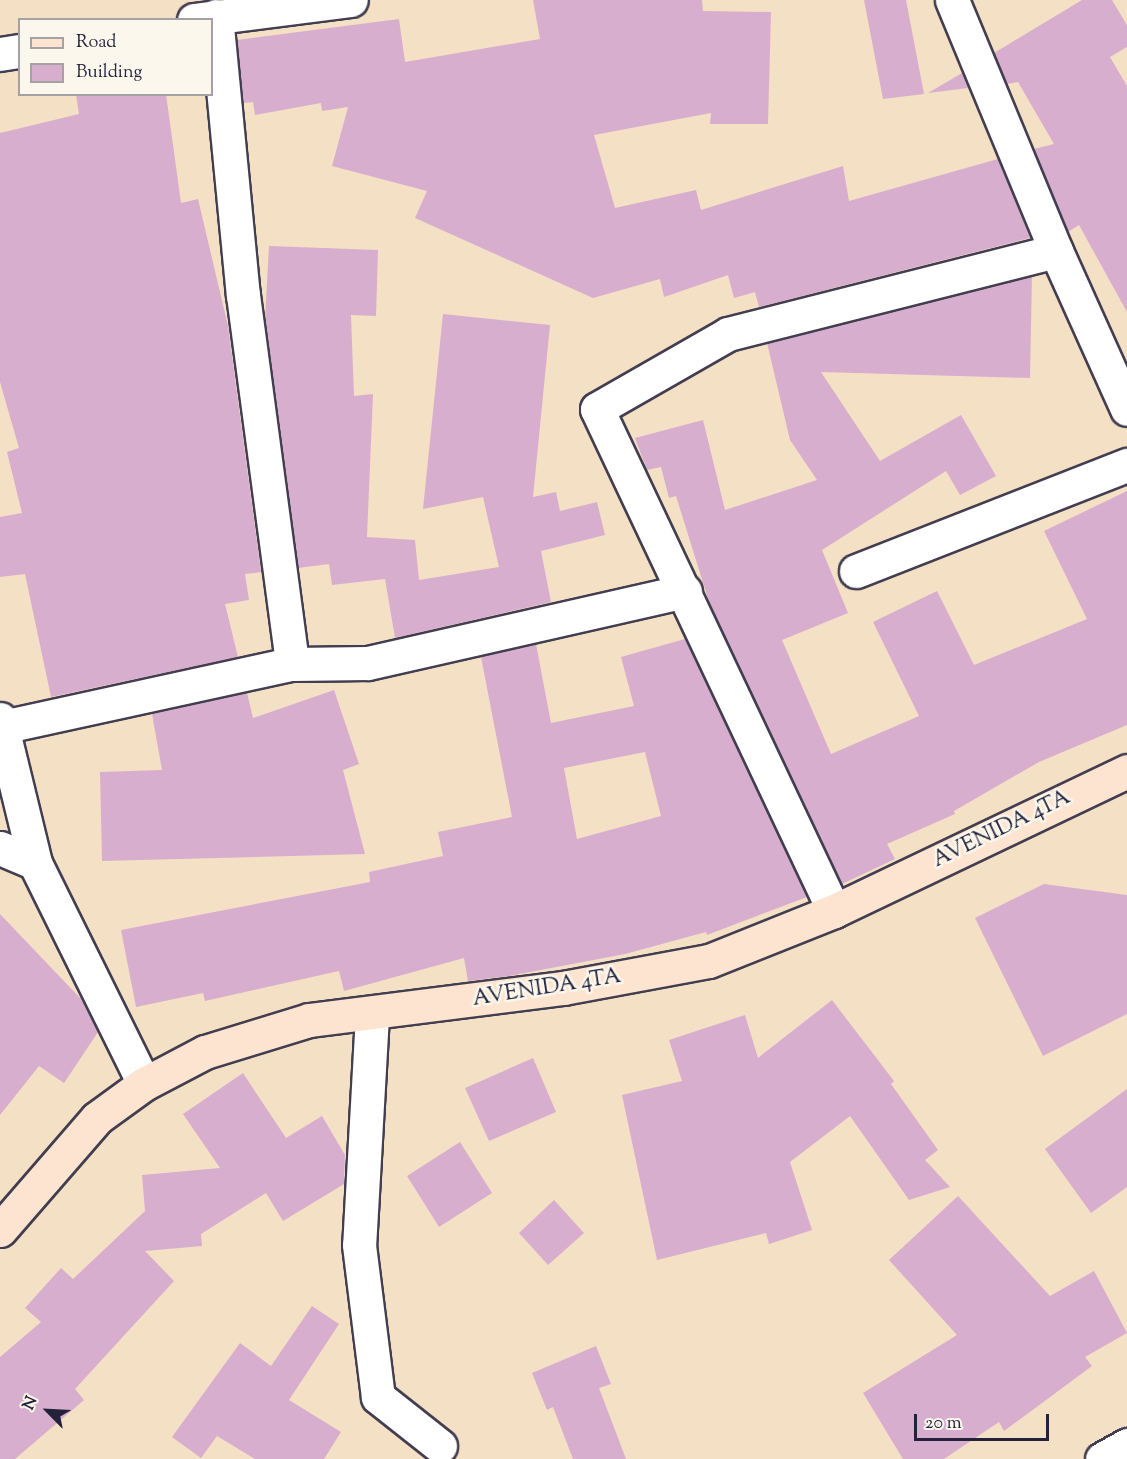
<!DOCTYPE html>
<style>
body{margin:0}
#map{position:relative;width:1127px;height:1459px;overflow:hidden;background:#f4e0c4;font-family:"Sorts Mill Goudy",serif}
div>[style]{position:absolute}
.building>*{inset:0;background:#d8aece}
.roads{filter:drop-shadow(2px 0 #423e50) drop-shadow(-2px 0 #423e50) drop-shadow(0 2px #423e50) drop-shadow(0 -2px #423e50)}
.street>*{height:33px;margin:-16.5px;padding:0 16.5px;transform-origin:16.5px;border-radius:16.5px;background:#fff}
.secondary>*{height:33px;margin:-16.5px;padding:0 16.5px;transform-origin:16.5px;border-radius:16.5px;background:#fde4d1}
span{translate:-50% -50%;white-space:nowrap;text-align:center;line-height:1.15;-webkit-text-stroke:5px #fbf7ec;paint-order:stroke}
.street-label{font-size:22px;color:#22223b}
.legend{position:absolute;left:18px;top:18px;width:195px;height:78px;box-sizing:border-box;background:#fbf7ec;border:2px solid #a4a2a5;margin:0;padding:8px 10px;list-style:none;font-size:18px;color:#22223b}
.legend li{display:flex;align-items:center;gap:12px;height:30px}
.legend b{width:30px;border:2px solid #a4a2a5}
.north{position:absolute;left:18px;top:1381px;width:60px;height:60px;-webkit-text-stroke:4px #fbf7ec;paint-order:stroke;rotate:294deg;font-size:16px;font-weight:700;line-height:24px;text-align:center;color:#22223b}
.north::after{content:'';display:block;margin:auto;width:21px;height:27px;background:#22223b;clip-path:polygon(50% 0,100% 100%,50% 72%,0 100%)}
.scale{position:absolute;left:914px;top:1414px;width:135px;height:27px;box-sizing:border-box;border:3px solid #22223b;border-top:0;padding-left:8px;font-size:18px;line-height:21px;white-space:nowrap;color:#22223b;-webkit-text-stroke:4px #fbf7ec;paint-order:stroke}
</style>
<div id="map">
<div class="building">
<i style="clip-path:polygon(533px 0,702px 0,703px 11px,771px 12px,768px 124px,710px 124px,711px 113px,594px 135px,615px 208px,696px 190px,701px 210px,843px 166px,849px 201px,998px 159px,1030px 238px,759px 307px,755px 292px,734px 298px,728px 275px,664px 297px,660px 279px,593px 298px,415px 218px,427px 191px,332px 166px,348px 107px,322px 111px,321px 103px,255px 115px,253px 102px,243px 103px,237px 40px,399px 19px,405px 62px,540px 39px)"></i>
<i style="clip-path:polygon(864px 0,906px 0,924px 94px,883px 99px)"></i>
<i style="clip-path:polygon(1082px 0,1112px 0,1127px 25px,1127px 47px,1110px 57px,1127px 86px,1127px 312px,1079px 225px,1068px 232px,1034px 149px,1054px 144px,1018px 82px,1007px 84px,994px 53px)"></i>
<i style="clip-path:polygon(962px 73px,968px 88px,928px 93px)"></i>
<i style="clip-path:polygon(76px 94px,166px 94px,181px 203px,198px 199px,228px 326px,261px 572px,245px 574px,249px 600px,225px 604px,238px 657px,51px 697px,25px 574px,0 577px,0 517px,22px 513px,7px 452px,19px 448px,0 382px,0 133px,79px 114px)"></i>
<i style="clip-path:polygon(269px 246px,378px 250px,376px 316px,351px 315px,354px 396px,373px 394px,367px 537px,415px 540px,419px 580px,499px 567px,483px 497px,423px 509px,443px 314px,550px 325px,533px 497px,556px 492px,560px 511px,597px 502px,605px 535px,541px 551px,551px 602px,395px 638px,385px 579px,332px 585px,329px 564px,298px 568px,265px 320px)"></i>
<i style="clip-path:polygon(1032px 276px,1030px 378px,821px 372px,880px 461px,961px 415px,996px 476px,960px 495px,946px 471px,822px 550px,848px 613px,782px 640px,831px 754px,919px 716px,873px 622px,937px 591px,974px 665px,1087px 619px,1044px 531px,1127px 491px,1127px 725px,1039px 762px,954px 811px,955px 814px,887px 844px,895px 859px,842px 884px,710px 605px,676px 496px,669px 498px,661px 467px,647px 470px,635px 438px,703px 420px,725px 510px,817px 480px,790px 440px,767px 343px)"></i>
<i style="clip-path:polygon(evenodd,685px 639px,807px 897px,707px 935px,706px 932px,625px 954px,509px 976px,468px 981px,464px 958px,344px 991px,339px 971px,205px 1001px,203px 993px,136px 1007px,121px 930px,370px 882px,369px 872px,443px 856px,438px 832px,512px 817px,481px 657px,536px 644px,551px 723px,634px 706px,621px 657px,685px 639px,645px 752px,661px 816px,577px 839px,564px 768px,645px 752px)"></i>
<i style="clip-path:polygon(334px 690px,359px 764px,343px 770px,365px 854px,102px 861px,100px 772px,162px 770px,152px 714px,247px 693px,253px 718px)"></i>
<i style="clip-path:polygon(1044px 884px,1127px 895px,1127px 1014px,1043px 1056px,975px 918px)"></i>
<i style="clip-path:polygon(0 914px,81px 999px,98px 1032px,64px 1083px,39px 1066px,0 1115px)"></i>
<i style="clip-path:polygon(832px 1000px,894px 1081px,891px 1084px,938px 1150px,925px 1160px,950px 1187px,909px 1200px,850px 1116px,790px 1162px,812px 1230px,769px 1244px,766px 1233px,657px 1260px,622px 1095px,682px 1081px,669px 1040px,745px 1015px,758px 1058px)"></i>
<i style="clip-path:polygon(533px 1058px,556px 1112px,489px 1141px,465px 1088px)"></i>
<i style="clip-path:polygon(243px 1073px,286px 1138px,322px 1116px,345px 1155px,344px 1184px,283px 1221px,266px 1193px,201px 1234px,202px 1246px,145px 1251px,174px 1281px,75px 1389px,84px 1400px,15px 1459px,0 1459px,0 1357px,41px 1322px,25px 1308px,61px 1268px,73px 1279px,145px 1211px,142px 1175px,220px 1168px,183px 1114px)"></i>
<i style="clip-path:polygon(1127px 1089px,1127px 1187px,1091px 1213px,1045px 1149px)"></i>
<i style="clip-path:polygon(460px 1142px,492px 1193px,439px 1227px,407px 1176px)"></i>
<i style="clip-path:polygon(958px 1196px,1050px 1296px,1094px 1271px,1127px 1333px,1085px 1357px,1092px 1366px,1004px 1431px,999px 1422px,944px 1459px,903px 1459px,863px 1393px,957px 1335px,889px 1260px)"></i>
<i style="clip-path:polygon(554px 1200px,584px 1233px,548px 1265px,519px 1233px)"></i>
<i style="clip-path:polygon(312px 1306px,339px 1324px,289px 1400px,341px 1432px,324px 1459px,255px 1459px,217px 1436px,201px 1458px,172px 1437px,240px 1343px,271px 1366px)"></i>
<i style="clip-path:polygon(596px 1346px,611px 1384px,599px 1388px,626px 1459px,573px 1459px,553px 1407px,547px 1410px,532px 1373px)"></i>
</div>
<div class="roads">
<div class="street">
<i style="left:952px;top:0;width:272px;rotate:67.5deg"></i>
<i style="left:1056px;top:251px;width:173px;rotate:65.8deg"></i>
<i style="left:216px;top:16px;width:280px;rotate:84.5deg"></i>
<i style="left:243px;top:295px;width:372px;rotate:82.4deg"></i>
<i style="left:194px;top:20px;width:158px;rotate:-7.3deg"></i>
<i style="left:0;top:54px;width:20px;rotate:-9deg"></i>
<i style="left:856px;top:571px;width:291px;rotate:-21.4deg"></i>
<i style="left:0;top:719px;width:148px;rotate:76.3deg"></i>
<i style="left:35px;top:863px;width:246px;rotate:63.7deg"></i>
<i style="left:2px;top:727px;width:297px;rotate:-12.3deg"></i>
<i style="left:292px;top:664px;width:76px;rotate:-0.8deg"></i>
<i style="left:368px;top:663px;width:325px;rotate:-12.8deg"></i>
<i style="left:0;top:848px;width:38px;rotate:23deg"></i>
<i style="left:834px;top:911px;width:555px;rotate:-115.27deg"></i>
<i style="left:597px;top:409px;width:151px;rotate:-29.8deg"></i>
<i style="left:728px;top:334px;width:338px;rotate:-14.2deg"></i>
<i style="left:372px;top:1015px;width:230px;rotate:93.2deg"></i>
<i style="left:359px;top:1245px;width:153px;rotate:82.9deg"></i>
<i style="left:378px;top:1397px;width:79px;rotate:38.3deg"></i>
<i style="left:1102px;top:1459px;width:29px;rotate:-29deg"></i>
</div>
<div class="secondary">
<i style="left:0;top:1230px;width:148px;rotate:-49.1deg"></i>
<i style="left:97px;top:1118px;width:58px;rotate:-35.9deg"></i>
<i style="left:144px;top:1084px;width:69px;rotate:-27.7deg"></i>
<i style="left:205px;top:1052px;width:109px;rotate:-17.1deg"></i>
<i style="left:309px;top:1020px;width:256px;rotate:-7.2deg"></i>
<i style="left:563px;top:988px;width:148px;rotate:-10.5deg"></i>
<i style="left:709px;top:961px;width:135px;rotate:-21.8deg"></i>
<i style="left:834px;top:911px;width:325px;rotate:-25.5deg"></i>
</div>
</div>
<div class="street-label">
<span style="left:1002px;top:830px;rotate:-26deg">AVENIDA 4TA</span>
<span style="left:547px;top:989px;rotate:-9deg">AVENIDA 4TA</span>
</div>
<ul class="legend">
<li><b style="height:8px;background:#fde4d1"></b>Road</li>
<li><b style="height:16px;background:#d8aece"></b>Building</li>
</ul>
<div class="north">N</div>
<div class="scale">20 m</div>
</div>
